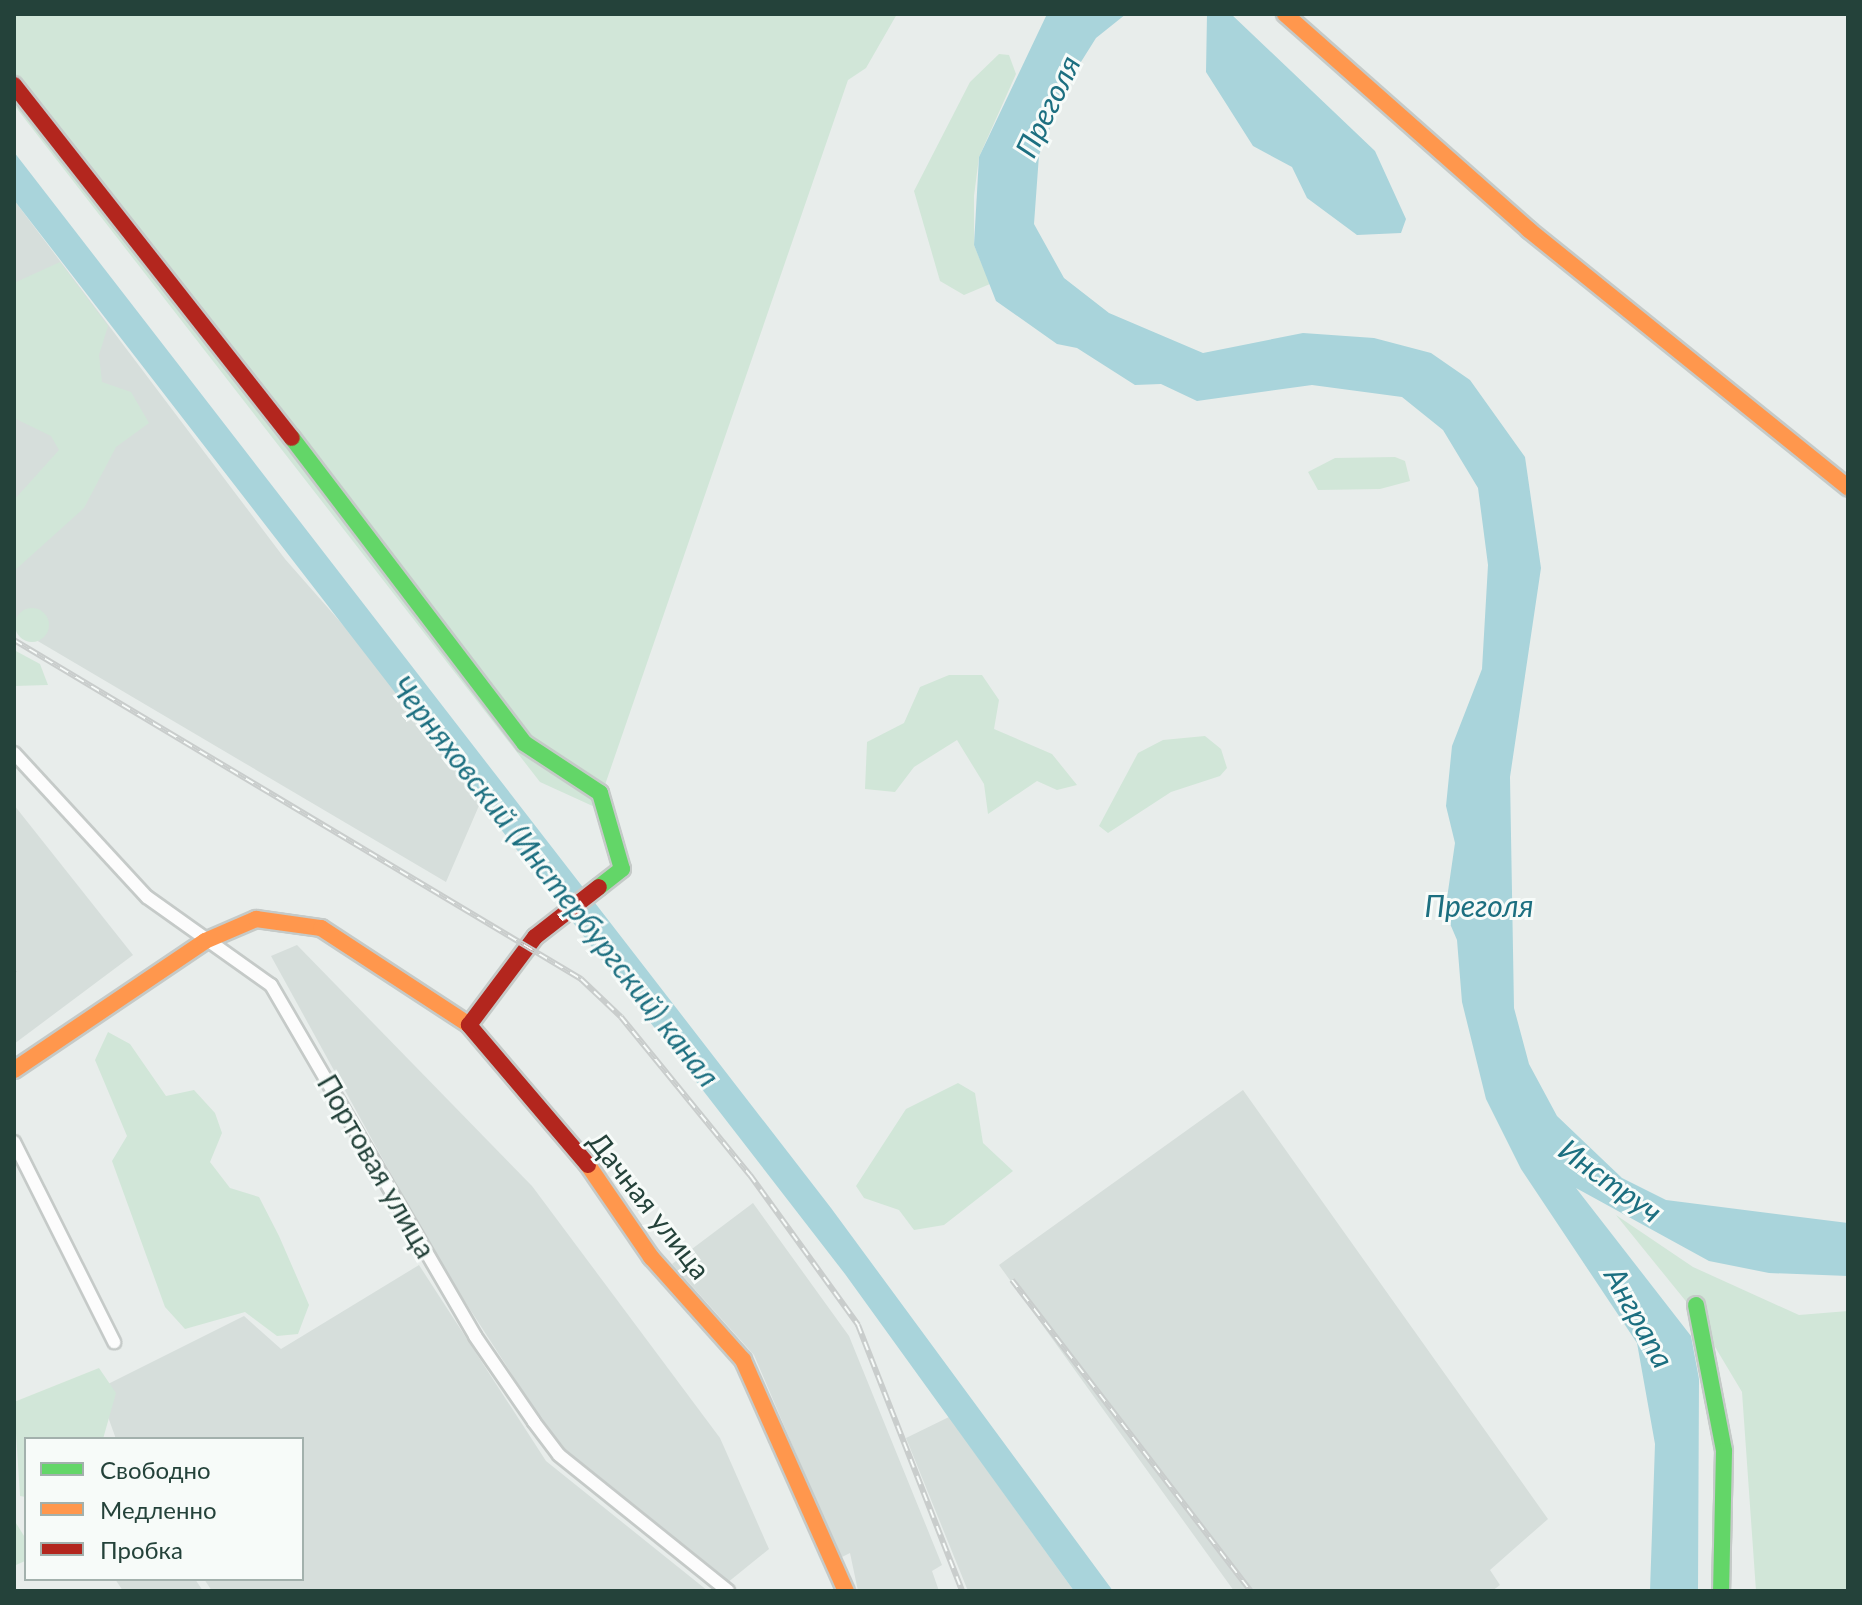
<!DOCTYPE html>
<meta charset="utf-8">
<style>
body{margin:0}
#map{position:relative;width:1862px;height:1605px;overflow:hidden;background:#e8edeb;font-family:Lato,sans-serif}
div>[style]{position:absolute}
.built>*{inset:0;background:#d6dedb}
.green>*{inset:0;background:#d1e6d8}
.round{border-radius:50%}
.water>*{inset:0;background:#a9d4db}
.roads{filter:drop-shadow(2px 0 #c5cac8) drop-shadow(-2px 0 #c5cac8) drop-shadow(0 2px #c5cac8) drop-shadow(0 -2px #c5cac8)}
.street>*{height:12px;margin:-6px;padding:0 6px;transform-origin:6px;border-radius:6px;background:#fcfcfc}
.fast>*{height:16px;margin:-8px;padding:0 8px;transform-origin:8px;border-radius:8px;background:#63d668}
.slow>*{height:16px;margin:-8px;padding:0 8px;transform-origin:8px;border-radius:8px;background:#ff974d}
.jam>*{height:16px;margin:-8px;padding:0 8px;transform-origin:8px;border-radius:8px;background:#b3261e}
.rail>*{height:6px;margin-top:-3px;transform-origin:0;background:repeating-linear-gradient(90deg,#f7fbf9 0 9px,#c9cdcc 0 18px);box-sizing:border-box;border-block:2px solid #c9cdcc}
span{translate:-50% -50%;white-space:nowrap;text-align:center;line-height:1.15;-webkit-text-stroke:6px #f7fbf9;paint-order:stroke}
.street-label{font-size:28px;color:#24423a}
.water-label{font-size:30px;color:#1c6f80;font-style:italic}
.frame{position:absolute;inset:0;border:16px solid #24423a;pointer-events:none}
.legend{position:absolute;left:24px;top:1437px;width:280px;height:144px;box-sizing:border-box;background:#f7fbf9;border:2px solid #a3b1ad;margin:0;padding:10px 14px;list-style:none;font-size:24px;color:#24423a}
.legend li{display:flex;align-items:center;gap:16px;height:40px}
.legend b{width:40px;border:2px solid #a3b1ad}
</style>
<div id="map">
<div class="built">
<i style="clip-path:polygon(14px 200px,285px 559px,394px 683px,481px 801px,446px 882px,14px 627px)"></i>
<i style="clip-path:polygon(14px 805px,133px 955px,14px 1044px)"></i>
<i style="clip-path:polygon(297px 945px,532px 1186px,720px 1438px,769px 1549px,727px 1583px,555px 1441px,440px 1263px,271px 956px)"></i>
<i style="clip-path:polygon(1243px 1090px,1548px 1519px,1490px 1570px,1500px 1585px,1492px 1591px,1234px 1591px,999px 1265px)"></i>
<i style="clip-path:polygon(753px 1203px,849px 1336px,942px 1565px,932px 1571px,939px 1591px,858px 1591px,850px 1553px,842px 1557px,834px 1543px,754px 1355px,672px 1264px)"></i>
<i style="clip-path:polygon(419px 1265px,546px 1461px,708px 1591px,212px 1591px,204px 1579px,302px 1579px,302px 1439px,116px 1439px,98px 1389px,244px 1316px,281px 1349px)"></i>
<i style="clip-path:polygon(949px 1417px,1074px 1591px,968px 1591px,906px 1438px)"></i>
<i style="clip-path:polygon(115px 1579px,195px 1579px,203px 1591px,123px 1591px)"></i>
</div>
<div class="green">
<i style="clip-path:polygon(14px 14px,897px 14px,866px 68px,848px 80px,597px 808px,540px 782px,14px 105px)"></i>
<i style="clip-path:polygon(999px 54px,1009px 55px,1016px 74px,979px 157px,974px 196px,974px 245px,990px 284px,964px 295px,940px 281px,914px 191px,970px 82px)"></i>
<i style="clip-path:polygon(60px 262px,108px 326px,99px 355px,102px 382px,131px 392px,149px 423px,116px 447px,84px 508px,14px 571px,14px 500px,59px 450px,51px 436px,14px 418px,14px 283px)"></i>
<i style="clip-path:polygon(1395px 457px,1405px 461px,1410px 481px,1380px 489px,1318px 490px,1308px 472px,1335px 458px)"></i>
<i class="round" style="left:15px;top:608px;width:34px;height:34px"></i>
<i style="clip-path:polygon(14px 650px,40px 664px,48px 685px,14px 686px)"></i>
<i style="clip-path:polygon(949px 675px,982px 675px,999px 700px,994px 729px,1052px 754px,1077px 785px,1057px 790px,1037px 781px,988px 814px,984px 784px,957px 740px,914px 767px,895px 792px,865px 789px,867px 742px,904px 723px,920px 687px)"></i>
<i style="clip-path:polygon(1205px 736px,1221px 749px,1227px 768px,1220px 776px,1171px 792px,1108px 833px,1099px 826px,1138px 753px,1163px 740px)"></i>
<i style="clip-path:polygon(108px 1032px,130px 1044px,166px 1096px,194px 1090px,215px 1113px,222px 1133px,210px 1162px,230px 1188px,259px 1197px,279px 1236px,309px 1305px,298px 1334px,277px 1336px,245px 1312px,185px 1329px,165px 1307px,112px 1161px,127px 1136px,95px 1060px)"></i>
<i style="clip-path:polygon(958px 1083px,975px 1093px,983px 1143px,1013px 1171px,944px 1225px,914px 1230px,899px 1210px,864px 1198px,856px 1186px,906px 1109px)"></i>
<i style="clip-path:polygon(1616px 1215px,1693px 1267px,1799px 1315px,1848px 1311px,1848px 1591px,1756px 1591px,1742px 1392px,1693px 1310px)"></i>
<i style="clip-path:polygon(99px 1368px,116px 1393px,103px 1439px,26px 1439px,26px 1497px,20px 1496px,14px 1402px)"></i>
<i style="clip-path:polygon(14px 1520px,26px 1539px,25px 1561px,16px 1565px)"></i>
</div>
<div class="water">
<i style="clip-path:polygon(1047px 14px,1126px 14px,1096px 38px,1069px 81px,1039px 155px,1034px 224px,1064px 278px,1109px 313px,1203px 353px,1303px 333px,1374px 338px,1431px 353px,1470px 380px,1525px 457px,1541px 568px,1510px 777px,1514px 1008px,1529px 1064px,1557px 1116px,1622px 1178px,1666px 1200px,1848px 1223px,1848px 1276px,1769px 1273px,1709px 1261px,1576px 1188px,1691px 1336px,1699px 1379px,1698px 1591px,1650px 1591px,1655px 1444px,1637px 1343px,1521px 1169px,1486px 1099px,1462px 1002px,1457px 940px,1445px 912px,1455px 843px,1446px 806px,1452px 746px,1482px 669px,1488px 565px,1478px 488px,1443px 430px,1402px 397px,1312px 385px,1197px 401px,1161px 384px,1135px 385px,1077px 348px,1057px 344px,996px 301px,974px 245px,979px 157px)"></i>
<i style="clip-path:polygon(1207px 14px,1231px 14px,1375px 151px,1406px 219px,1401px 233px,1357px 235px,1307px 198px,1292px 167px,1253px 146px,1206px 72px)"></i>
<i style="clip-path:polygon(14px 152px,831px 1208px,1113px 1591px,1074px 1591px,845px 1274px,14px 200px)"></i>
</div>
<div class="roads">
<div class="street">
<i style="left:14px;top:753px;width:196px;rotate:47.3deg"></i>
<i style="left:147px;top:897px;width:152px;rotate:35.4deg"></i>
<i style="left:271px;top:985px;width:406px;rotate:59.8deg"></i>
<i style="left:475px;top:1336px;width:104px;rotate:55.5deg"></i>
<i style="left:534px;top:1422px;width:41px;rotate:52.9deg"></i>
<i style="left:559px;top:1455px;width:217px;rotate:38.8deg"></i>
<i style="left:14px;top:1142px;width:224px;rotate:63.4deg"></i>
</div>
<div class="fast">
<i style="left:292px;top:438px;width:383px;rotate:52.7deg"></i>
<i style="left:524px;top:743px;width:91px;rotate:33.3deg"></i>
<i style="left:600px;top:793px;width:79px;rotate:73.9deg"></i>
<i style="left:622px;top:869px;width:29px;rotate:142deg"></i>
<i style="left:1696px;top:1305px;width:149px;rotate:79.1deg"></i>
<i style="left:1724px;top:1451px;width:140px;rotate:91.2deg"></i>
</div>
<div class="slow">
<i style="left:1285px;top:14px;width:326px;rotate:41.5deg"></i>
<i style="left:1529px;top:230px;width:410px;rotate:38.9deg"></i>
<i style="left:14px;top:1070px;width:230px;rotate:-34deg"></i>
<i style="left:205px;top:941px;width:56px;rotate:-23.3deg"></i>
<i style="left:256px;top:919px;width:66px;rotate:7.9deg"></i>
<i style="left:321px;top:928px;width:177px;rotate:33.2deg"></i>
<i style="left:588px;top:1165px;width:112px;rotate:55.6deg"></i>
<i style="left:651px;top:1257px;width:138px;rotate:48.2deg"></i>
<i style="left:743px;top:1360px;width:253px;rotate:66deg"></i>
</div>
<div class="jam">
<i style="left:14px;top:85px;width:449px;rotate:51.8deg"></i>
<i style="left:588px;top:1165px;width:184px;rotate:-130.4deg"></i>
<i style="left:469px;top:1025px;width:110px;rotate:-53.1deg"></i>
<i style="left:535px;top:937px;width:81px;rotate:-38deg"></i>
</div>
</div>
<div class="rail">
<i style="left:14px;top:640px;width:661px;rotate:30.87deg"></i>
<i style="left:581px;top:979px;width:55px;rotate:43.5deg"></i>
<i style="left:621px;top:1017px;width:204px;rotate:50.8deg"></i>
<i style="left:750px;top:1175px;width:185px;rotate:54.2deg"></i>
<i style="left:858px;top:1325px;width:286px;rotate:68.6deg"></i>
<i style="left:14px;top:973px;width:1px;rotate:45deg"></i>
<i style="left:1012px;top:1280px;width:392px;rotate:52.5deg"></i>
</div>
<div class="street-label">
<span style="left:377px;top:1166px;rotate:60deg">Портовая улица</span>
<span style="left:650px;top:1205px;rotate:52deg">Дачная улица</span>
</div>
<div class="water-label">
<span style="left:1047px;top:106px;rotate:-64deg">Преголя</span>
<span style="left:556px;top:881px;rotate:52deg">Черняховский (Инстербургский) канал</span>
<span style="left:1479px;top:905px">Преголя</span>
<span style="left:1611px;top:1180px;rotate:36deg">Инструч</span>
<span style="left:1640px;top:1317px;rotate:61deg">Анграпа</span>
</div>
<div class="frame"></div>
<ul class="legend">
<li><b style="height:10px;background:#63d668"></b>Свободно</li>
<li><b style="height:10px;background:#ff974d"></b>Медленно</li>
<li><b style="height:10px;background:#b3261e"></b>Пробка</li>
</ul>
</div>
